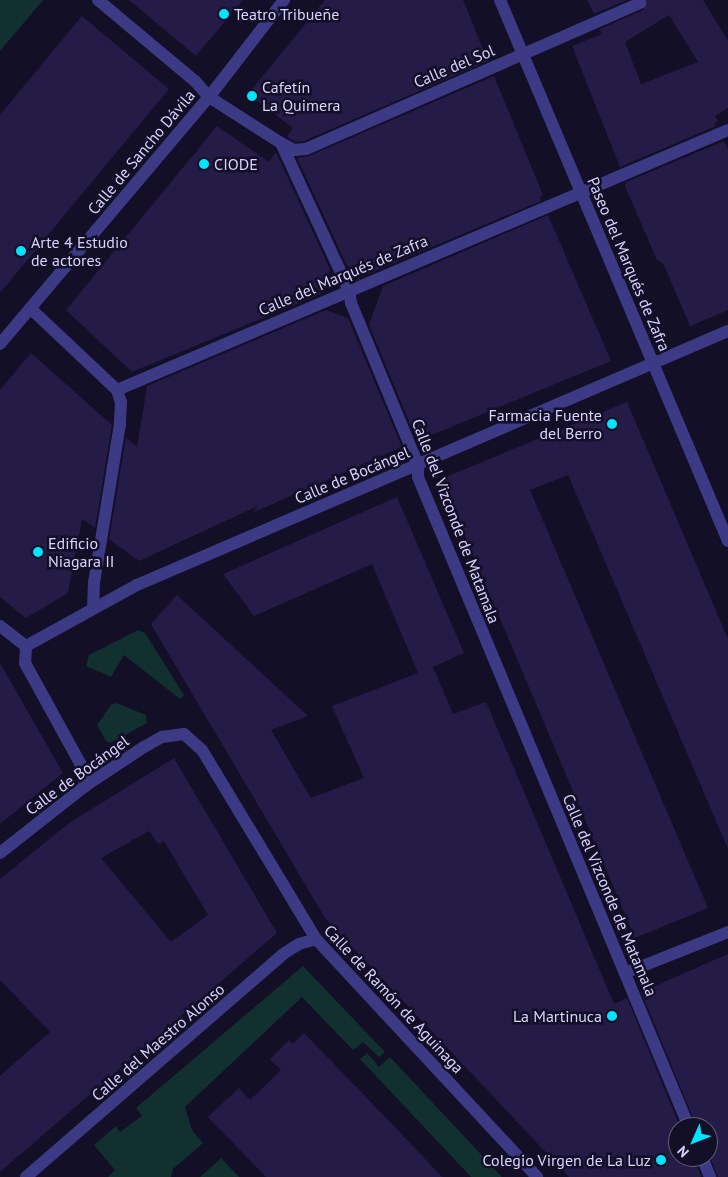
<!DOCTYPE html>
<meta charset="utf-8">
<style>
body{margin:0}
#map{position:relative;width:728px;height:1177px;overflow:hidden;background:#130f26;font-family:"PT Sans",sans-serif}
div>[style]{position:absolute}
.green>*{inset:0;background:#12302f}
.building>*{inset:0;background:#241b47}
.minor>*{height:12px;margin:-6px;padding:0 6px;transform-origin:6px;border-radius:6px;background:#3d3a85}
.dots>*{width:14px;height:14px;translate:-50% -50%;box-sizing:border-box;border:2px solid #130f26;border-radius:50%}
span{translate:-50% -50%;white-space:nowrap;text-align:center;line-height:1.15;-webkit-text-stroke:5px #130f26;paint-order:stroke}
.poi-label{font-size:16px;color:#d9d4ff}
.left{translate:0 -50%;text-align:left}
.right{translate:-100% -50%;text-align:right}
.street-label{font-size:16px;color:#d9d4ff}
.north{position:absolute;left:668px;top:1117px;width:50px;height:50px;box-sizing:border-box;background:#130f26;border:1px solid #625e7d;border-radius:50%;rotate:226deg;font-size:14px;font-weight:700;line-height:20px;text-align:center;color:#d9d4ff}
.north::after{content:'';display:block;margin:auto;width:18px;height:22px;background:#00e5ff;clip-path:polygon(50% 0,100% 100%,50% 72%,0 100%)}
</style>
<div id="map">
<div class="green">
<i style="clip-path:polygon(0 0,43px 0,0 51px)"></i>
<i style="clip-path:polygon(138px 630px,145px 633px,184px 695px,180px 699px,124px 655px,111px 677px,86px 666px,89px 655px)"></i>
<i style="clip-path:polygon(116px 703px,146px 715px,147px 723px,110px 743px,106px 741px,97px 725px,111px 705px)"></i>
<i style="clip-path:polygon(303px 966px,385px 1052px,379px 1057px,363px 1042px,353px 1050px,302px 997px,185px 1107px,192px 1130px,203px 1143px,173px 1169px,171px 1177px,108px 1177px,115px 1170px,94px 1145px,116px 1126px,120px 1132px,142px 1116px,136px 1108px)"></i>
<i style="clip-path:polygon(367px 1053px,379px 1067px,390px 1057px,502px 1177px,471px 1177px,360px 1059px)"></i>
<i style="clip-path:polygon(221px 1158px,239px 1177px,200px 1177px)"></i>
</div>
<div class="building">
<i style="clip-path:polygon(129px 0,243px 0,196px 56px)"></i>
<i style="clip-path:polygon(325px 0,463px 0,488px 61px,304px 141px,296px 142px,287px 137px,293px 128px,248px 94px)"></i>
<i style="clip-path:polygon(587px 0,627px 0,594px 14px)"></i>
<i style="clip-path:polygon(evenodd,647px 0,703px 0,728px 41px,728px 108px,715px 116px,718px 121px,714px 123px,716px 126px,620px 167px,572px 46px,602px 34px,600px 29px,643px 10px,647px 0,669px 15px,698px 62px,641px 84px,625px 42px,669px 15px)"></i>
<i style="clip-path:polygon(82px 16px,169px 89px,0 293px,0 115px)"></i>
<i style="clip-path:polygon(494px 76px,543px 195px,540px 197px,541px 201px,368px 274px,347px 266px,297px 158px,309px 156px)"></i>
<i style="clip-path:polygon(217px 126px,269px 162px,276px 152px,330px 269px,321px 294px,132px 372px,66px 310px)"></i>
<i style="clip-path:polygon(724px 141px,728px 149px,728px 310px,690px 326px,663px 263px,657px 260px,625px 186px,626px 182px)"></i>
<i style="clip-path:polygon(548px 215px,611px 361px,417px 441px,369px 325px,383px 286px)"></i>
<i style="clip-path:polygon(326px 310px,348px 318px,402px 447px,252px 513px,258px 506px,139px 561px,109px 539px,126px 437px,137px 447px,147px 386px)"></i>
<i style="clip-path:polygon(31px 353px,112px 425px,95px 528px,82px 519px,68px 593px,26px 618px,0 597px,0 390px)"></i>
<i style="clip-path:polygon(627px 402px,728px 639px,728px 849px,568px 475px,530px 490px,708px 908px,635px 938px,441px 479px)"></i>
<i style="clip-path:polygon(397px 497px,464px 653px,433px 667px,453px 714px,486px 702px,614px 1004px,627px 998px,680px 1127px,678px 1157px,694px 1157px,701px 1177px,569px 1177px,325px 918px,151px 624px,177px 595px,308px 716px,271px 730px,311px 798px,364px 778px,332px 706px,418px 673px,372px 564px,254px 616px,223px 574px)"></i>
<i style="clip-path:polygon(0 663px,63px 773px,0 824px)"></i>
<i style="clip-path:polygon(evenodd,174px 758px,277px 933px,0 1172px,0 1076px,50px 1032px,0 980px,0 879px,69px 823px,174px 758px,149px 831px,158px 844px,164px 841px,208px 915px,171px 942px,101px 858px,149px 831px)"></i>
<i style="clip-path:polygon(728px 954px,728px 1177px,718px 1177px,708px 1152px,708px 1127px,697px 1127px,641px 992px)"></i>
<i style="clip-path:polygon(304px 1033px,395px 1127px,442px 1177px,266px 1177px,208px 1117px,239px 1088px,250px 1100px,281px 1070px,270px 1059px,289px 1040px,293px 1044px)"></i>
</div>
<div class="minor">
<i style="left:98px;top:0;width:126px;rotate:39.9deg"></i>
<i style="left:195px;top:81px;width:21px;rotate:49deg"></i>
<i style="left:209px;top:97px;width:85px;rotate:32.6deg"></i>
<i style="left:281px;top:143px;width:162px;rotate:65.2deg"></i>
<i style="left:349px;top:290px;width:13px;rotate:81deg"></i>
<i style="left:351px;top:303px;width:175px;rotate:67.5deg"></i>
<i style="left:418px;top:465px;width:12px;rotate:90deg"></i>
<i style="left:418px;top:477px;width:704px;rotate:67.37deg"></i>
<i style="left:500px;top:0;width:587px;rotate:67.15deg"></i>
<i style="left:281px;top:143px;width:15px;rotate:28deg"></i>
<i style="left:294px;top:150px;width:12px;rotate:-5deg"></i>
<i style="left:306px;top:149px;width:365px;rotate:-23.6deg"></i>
<i style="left:30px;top:308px;width:120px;rotate:43.3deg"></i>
<i style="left:117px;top:390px;width:13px;rotate:72deg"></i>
<i style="left:121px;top:402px;width:22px;rotate:93deg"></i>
<i style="left:120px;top:424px;width:160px;rotate:99.3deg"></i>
<i style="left:94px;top:582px;width:26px;rotate:92deg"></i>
<i style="left:0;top:344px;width:324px;rotate:-49.8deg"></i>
<i style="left:209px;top:97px;width:123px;rotate:-52.3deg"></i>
<i style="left:117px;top:390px;width:664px;rotate:-23.05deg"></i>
<i style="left:0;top:626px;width:33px;rotate:38deg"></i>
<i style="left:26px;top:646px;width:127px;rotate:-28.8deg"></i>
<i style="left:137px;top:585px;width:643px;rotate:-23.26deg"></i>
<i style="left:26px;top:646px;width:17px;rotate:93deg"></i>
<i style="left:25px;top:663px;width:114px;rotate:61.2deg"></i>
<i style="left:80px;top:763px;width:24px;rotate:78deg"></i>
<i style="left:0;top:853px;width:108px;rotate:-38.2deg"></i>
<i style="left:85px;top:786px;width:71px;rotate:-33.5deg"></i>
<i style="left:144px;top:747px;width:21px;rotate:-29deg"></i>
<i style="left:162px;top:737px;width:22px;rotate:-8deg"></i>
<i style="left:184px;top:734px;width:24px;rotate:42deg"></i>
<i style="left:202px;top:750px;width:221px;rotate:58.9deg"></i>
<i style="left:316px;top:939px;width:325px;rotate:47.1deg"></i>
<i style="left:625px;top:973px;width:111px;rotate:-21.7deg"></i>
<i style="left:702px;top:1157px;width:22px;rotate:68deg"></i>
<i style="left:26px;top:1177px;width:340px;rotate:-40.9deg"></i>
<i style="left:283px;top:954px;width:19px;rotate:-32deg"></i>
<i style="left:299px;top:944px;width:18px;rotate:-16deg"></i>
</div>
<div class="dots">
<i style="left:224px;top:14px;background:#00e5ff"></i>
<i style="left:252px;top:96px;background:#00e5ff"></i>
<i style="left:204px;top:164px;background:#00e5ff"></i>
<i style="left:21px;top:251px;background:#00e5ff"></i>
<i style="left:612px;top:424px;background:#00e5ff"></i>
<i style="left:38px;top:552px;background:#00e5ff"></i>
<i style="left:612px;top:1016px;background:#00e5ff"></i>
<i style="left:661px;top:1160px;background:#00e5ff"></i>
</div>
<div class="poi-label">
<span class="left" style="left:234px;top:14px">Teatro Tribueñe</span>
<span class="left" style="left:262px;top:96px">Cafetín<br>La Quimera</span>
<span class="left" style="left:214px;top:164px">CIODE</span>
<span class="left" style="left:31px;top:251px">Arte 4 Estudio<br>de actores</span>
<span class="right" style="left:602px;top:424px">Farmacia Fuente<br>del Berro</span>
<span class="left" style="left:48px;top:552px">Edificio<br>Niagara II</span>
<span class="right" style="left:602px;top:1016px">La Martinuca</span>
<span class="right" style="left:651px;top:1160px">Colegio Virgen de La Luz</span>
</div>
<div class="street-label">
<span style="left:454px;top:66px;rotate:-23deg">Calle del Sol</span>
<span style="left:141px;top:152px;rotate:-50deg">Calle de Sancho Dávila</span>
<span style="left:629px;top:264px;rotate:67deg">Paseo del Marqués de Zafra</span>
<span style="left:343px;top:275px;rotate:-23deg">Calle del Marqués de Zafra</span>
<span style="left:352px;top:475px;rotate:-23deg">Calle de Bocángel</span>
<span style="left:456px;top:521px;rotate:69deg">Calle del Vizconde de Matamala</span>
<span style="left:77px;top:775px;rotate:-36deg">Calle de Bocángel</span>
<span style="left:610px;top:895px;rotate:67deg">Calle del Vizconde de Matamala</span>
<span style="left:394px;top:999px;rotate:47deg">Calle de Ramón de Aguinaga</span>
<span style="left:158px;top:1042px;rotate:-41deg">Calle del Maestro Alonso</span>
</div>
<div class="north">N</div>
</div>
